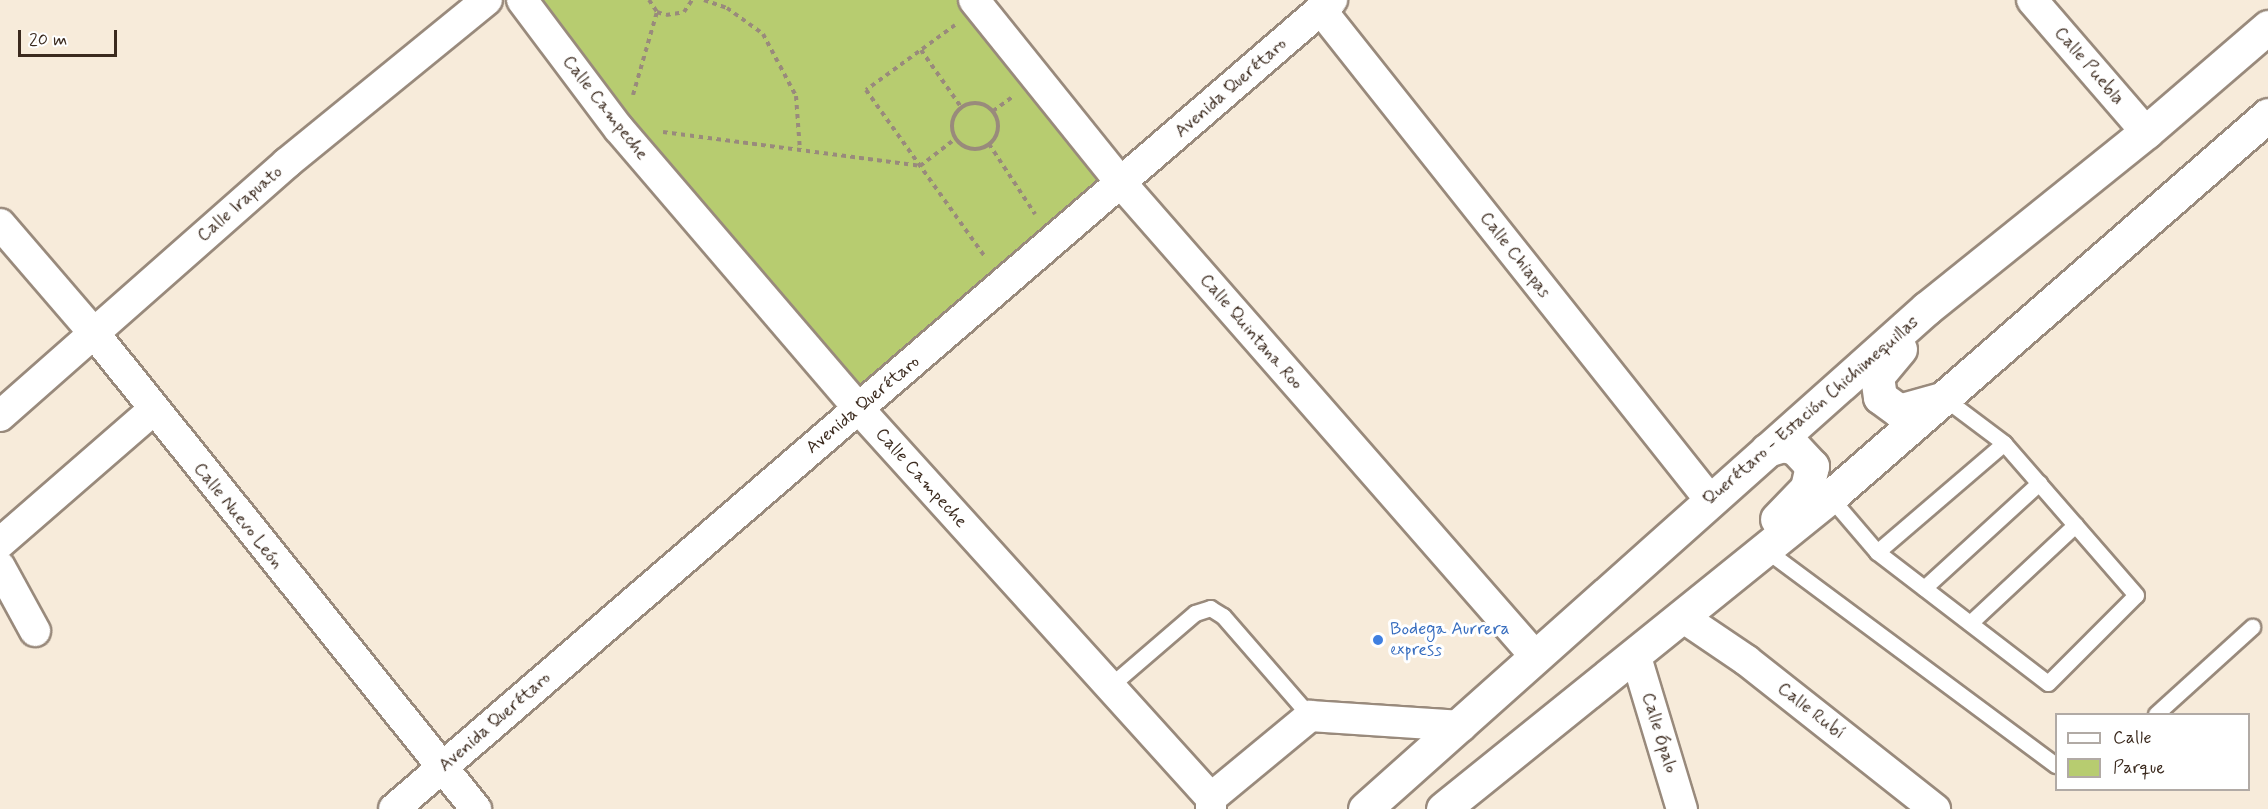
<!DOCTYPE html>
<meta charset="utf-8">
<style>
body{margin:0}
#map{position:relative;width:2268px;height:809px;overflow:hidden;background:#f7ebda;font-family:Mynerve,sans-serif}
div>[style]{position:absolute}
.green>*{inset:0;background:#b7cc70}
.path>*{height:4px;margin-top:-2px;transform-origin:0;background:repeating-linear-gradient(90deg,#998a7c 0 4.5px,transparent 0 9px)}
.path>.ring{margin:-2px;padding:0;box-sizing:content-box;background:none;border:4px solid #998a7c;border-radius:50%}
.roads{filter:drop-shadow(2px 0 #998a7c) drop-shadow(-2px 0 #998a7c) drop-shadow(0 2px #998a7c) drop-shadow(0 -2px #998a7c)}
.service>*{height:15px;margin:-7.5px;padding:0 7.5px;transform-origin:7.5px;border-radius:7.5px;background:#fff}
.minor>*{height:30px;margin:-15px;padding:0 15px;transform-origin:15px;border-radius:15px;background:#fff}
.secondary>*{height:33px;margin:-16.5px;padding:0 16.5px;transform-origin:16.5px;border-radius:16.5px;background:#fff}
.dots>*{width:16px;height:16px;translate:-50% -50%;box-sizing:border-box;border:3px solid #fff;border-radius:50%}
span{translate:-50% -50%;white-space:nowrap;text-align:center;line-height:1.15;-webkit-text-stroke:6px #fff;paint-order:stroke}
.street-label{font-size:18px;color:#3b2a1e}
.shop-label{font-size:18px;color:#366cbe}
.left{translate:0 -50%;text-align:left}
.legend{position:absolute;left:2055px;top:713px;width:195px;height:78px;box-sizing:border-box;background:#fff;border:2px solid #b1aaa5;margin:0;padding:8px 10px;list-style:none;font-size:18px;color:#3b2a1e}
.legend li{display:flex;align-items:center;gap:12px;height:30px}
.legend b{width:30px;border:2px solid #b1aaa5}
.scale{position:absolute;left:18px;top:30px;width:99px;height:27px;box-sizing:border-box;border:3px solid #3b2a1e;border-top:0;padding-left:8px;font-size:18px;line-height:21px;white-space:nowrap;color:#3b2a1e;-webkit-text-stroke:4px #fff;paint-order:stroke}
</style>
<div id="map">
<div class="green">
<i style="clip-path:polygon(533px 0,970px 0,1115px 181px,858px 401px)"></i>
</div>
<div class="path">
<i style="left:649px;top:0;width:14px;rotate:56deg"></i>
<i style="left:657px;top:12px;width:9px;rotate:18deg"></i>
<i style="left:666px;top:15px;width:18px;rotate:-9deg"></i>
<i style="left:684px;top:12px;width:14px;rotate:-56deg"></i>
<i style="left:704px;top:0;width:24px;rotate:19deg"></i>
<i style="left:727px;top:8px;width:44px;rotate:35.8deg"></i>
<i style="left:763px;top:34px;width:70px;rotate:62deg"></i>
<i style="left:796px;top:96px;width:54px;rotate:85.8deg"></i>
<i style="left:955px;top:25px;width:110px;rotate:143.9deg"></i>
<i style="left:866px;top:90px;width:206px;rotate:54.5deg"></i>
<i style="left:921px;top:50px;width:70px;rotate:54.9deg"></i>
<i style="left:633px;top:95px;width:86px;rotate:-73.9deg"></i>
<i class="ring" style="left:952px;top:103px;width:42px;height:42px"></i>
<i style="left:993px;top:111px;width:24px;rotate:-36deg"></i>
<i style="left:663px;top:132px;width:259px;rotate:7.5deg"></i>
<i style="left:920px;top:166px;width:44px;rotate:-37.6deg"></i>
<i style="left:989px;top:144px;width:84px;rotate:56.7deg"></i>
</div>
<div class="roads">
<div class="service">
<i style="left:1830px;top:497px;width:72px;rotate:49.5deg"></i>
<i style="left:1877px;top:552px;width:215px;rotate:37.5deg"></i>
<i style="left:2048px;top:683px;width:124px;rotate:-45deg"></i>
<i style="left:2136px;top:595px;width:201px;rotate:-131deg"></i>
<i style="left:2004px;top:443px;width:75px;rotate:-143.1deg"></i>
<i style="left:1766px;top:550px;width:361px;rotate:36.6deg"></i>
<i style="left:1877px;top:552px;width:167px;rotate:-40.6deg"></i>
<i style="left:1924px;top:588px;width:156px;rotate:-42.4deg"></i>
<i style="left:1970px;top:623px;width:144px;rotate:-43deg"></i>
<i style="left:1110px;top:686px;width:112px;rotate:-40.7deg"></i>
<i style="left:1195px;top:613px;width:16px;rotate:-18deg"></i>
<i style="left:1210px;top:608px;width:15px;rotate:32deg"></i>
<i style="left:1223px;top:616px;width:133px;rotate:49deg"></i>
<i style="left:2156px;top:714px;width:130px;rotate:-42.2deg"></i>
</div>
<div class="minor">
<i style="left:522px;top:0;width:161px;rotate:53.1deg"></i>
<i style="left:619px;top:129px;width:367px;rotate:49.4deg"></i>
<i style="left:858px;top:408px;width:526px;rotate:47.85deg"></i>
<i style="left:1211px;top:798px;width:11px;rotate:90deg"></i>
<i style="left:974px;top:0;width:235px;rotate:51.2deg"></i>
<i style="left:1121px;top:183px;width:630px;rotate:48.8deg"></i>
<i style="left:2032px;top:0;width:174px;rotate:49.2deg"></i>
<i style="left:1321px;top:10px;width:626px;rotate:51.55deg"></i>
<i style="left:0;top:224px;width:143px;rotate:49.3deg"></i>
<i style="left:93px;top:332px;width:612px;rotate:51.24deg"></i>
<i style="left:0;top:416px;width:383px;rotate:-41.4deg"></i>
<i style="left:287px;top:163px;width:258px;rotate:-39.2deg"></i>
<i style="left:0;top:543px;width:203px;rotate:-41deg"></i>
<i style="left:0;top:567px;width:73px;rotate:61.3deg"></i>
<i style="left:1684px;top:618px;width:75px;rotate:34.1deg"></i>
<i style="left:1746px;top:660px;width:241px;rotate:38.3deg"></i>
<i style="left:1636px;top:657px;width:159px;rotate:73.2deg"></i>
<i style="left:1211px;top:798px;width:129px;rotate:-39.6deg"></i>
<i style="left:1310px;top:716px;width:152px;rotate:3.8deg"></i>
<i style="left:394px;top:809px;width:1239px;rotate:-40.78deg"></i>
</div>
<div class="secondary">
<i style="left:1900px;top:349px;width:35px;rotate:130deg"></i>
<i style="left:1877px;top:376px;width:21px;rotate:82deg"></i>
<i style="left:1880px;top:397px;width:24px;rotate:36deg"></i>
<i style="left:1899px;top:411px;width:41px;rotate:-15.8deg"></i>
<i style="left:1767px;top:450px;width:17px;rotate:-17deg"></i>
<i style="left:1783px;top:445px;width:12px;rotate:14deg"></i>
<i style="left:1795px;top:448px;width:25px;rotate:47deg"></i>
<i style="left:1812px;top:466px;width:23px;rotate:103deg"></i>
<i style="left:1807px;top:488px;width:43px;rotate:134.1deg"></i>
<i style="left:1365px;top:809px;width:753px;rotate:-41.72deg"></i>
<i style="left:1927px;top:308px;width:281px;rotate:-38.8deg"></i>
<i style="left:2146px;top:132px;width:161px;rotate:-40.7deg"></i>
<i style="left:1443px;top:809px;width:497px;rotate:-38.9deg"></i>
<i style="left:1830px;top:497px;width:581px;rotate:-41.09deg"></i>
</div>
</div>
<div class="dots">
<i style="left:1378px;top:640px;background:#3f7fe0"></i>
</div>
<div class="street-label">
<span style="left:2089px;top:66px;rotate:49deg">Calle Puebla</span>
<span style="left:1231px;top:88px;rotate:-41deg">Avenida Querétaro</span>
<span style="left:605px;top:108px;rotate:52deg">Calle Campeche</span>
<span style="left:240px;top:204px;rotate:-41deg">Calle Irapuato</span>
<span style="left:1515px;top:255px;rotate:52deg">Calle Chiapas</span>
<span style="left:1251px;top:332px;rotate:49deg">Calle Quintana Roo</span>
<span style="left:863px;top:405px;rotate:-40deg">Avenida Querétaro</span>
<span style="left:1811px;top:411px;rotate:-41deg">Querétaro - Estación Chichimequillas</span>
<span style="left:921px;top:478px;rotate:48deg">Calle Campeche</span>
<span style="left:238px;top:516px;rotate:51deg">Calle Nuevo León</span>
<span style="left:1811px;top:711px;rotate:38deg">Calle Rubí</span>
<span style="left:495px;top:722px;rotate:-41deg">Avenida Querétaro</span>
<span style="left:1659px;top:733px;rotate:73deg">Calle Ópalo</span>
</div>
<div class="shop-label">
<span class="left" style="left:1390px;top:640px">Bodega Aurrera<br>express</span>
</div>
<ul class="legend">
<li><b style="height:8px;background:#fff"></b>Calle</li>
<li><b style="height:16px;background:#b7cc70"></b>Parque</li>
</ul>
<div class="scale">20 m</div>
</div>
